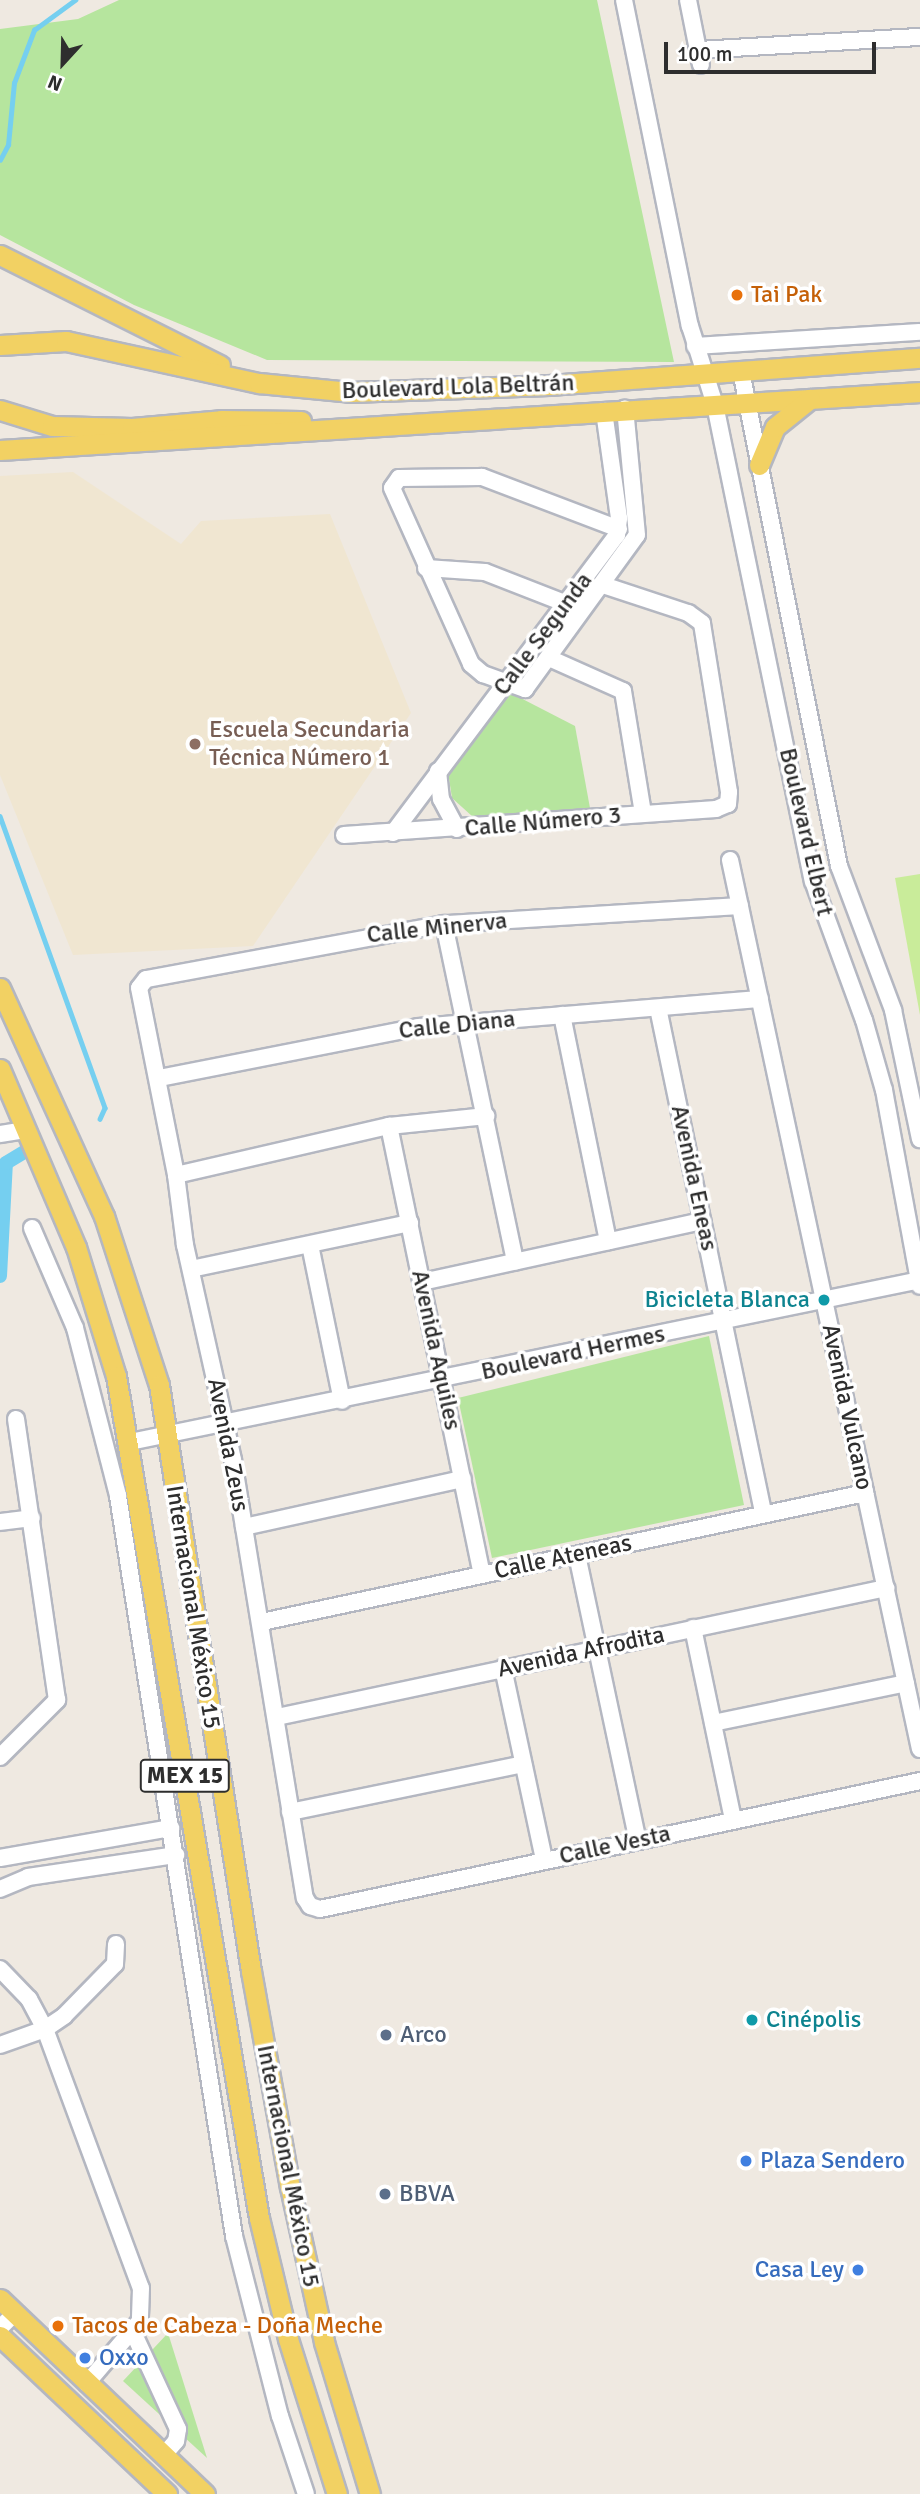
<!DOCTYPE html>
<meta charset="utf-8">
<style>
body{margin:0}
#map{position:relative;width:920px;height:2494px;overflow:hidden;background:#efe9e1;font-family:Signika,sans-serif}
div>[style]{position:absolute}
.education>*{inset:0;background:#f0e6d1}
.green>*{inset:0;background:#b6e59e}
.pitch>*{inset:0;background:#c9ec9a}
.stream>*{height:4.5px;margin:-2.25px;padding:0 2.25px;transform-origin:2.25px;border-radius:2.25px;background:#75cff0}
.canal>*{height:14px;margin:-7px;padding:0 7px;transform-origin:7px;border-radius:7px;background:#75cff0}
.roads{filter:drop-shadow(2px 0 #b4b7c1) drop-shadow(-2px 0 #b4b7c1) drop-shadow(0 2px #b4b7c1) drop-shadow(0 -2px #b4b7c1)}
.minor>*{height:16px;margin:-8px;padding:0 8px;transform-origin:8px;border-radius:8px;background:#fff}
.major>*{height:19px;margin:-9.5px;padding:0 9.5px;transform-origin:9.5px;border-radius:9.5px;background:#f2d163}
.dots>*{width:19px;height:19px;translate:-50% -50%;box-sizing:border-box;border:4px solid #fff;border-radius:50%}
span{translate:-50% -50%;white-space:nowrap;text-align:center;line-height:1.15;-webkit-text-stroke:7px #fff;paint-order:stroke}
.shield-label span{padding:2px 5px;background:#fff;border:2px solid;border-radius:5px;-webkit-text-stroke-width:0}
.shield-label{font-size:23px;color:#2e2e2e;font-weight:700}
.food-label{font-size:24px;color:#c56008}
.left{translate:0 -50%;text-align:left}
.street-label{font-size:24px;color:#2e2e2e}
.education-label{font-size:24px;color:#785e54}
.culture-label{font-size:24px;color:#0d838f}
.right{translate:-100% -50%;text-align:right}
.service-label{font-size:24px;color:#4e5e75}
.shop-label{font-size:24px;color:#366cbe}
.north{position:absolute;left:28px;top:28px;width:70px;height:70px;-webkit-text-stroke:5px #fff;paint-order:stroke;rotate:202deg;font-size:19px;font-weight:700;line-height:28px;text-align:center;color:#2e2e2e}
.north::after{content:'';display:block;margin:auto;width:24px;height:32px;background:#2e2e2e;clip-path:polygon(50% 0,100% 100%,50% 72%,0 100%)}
.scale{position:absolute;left:664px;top:42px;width:212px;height:32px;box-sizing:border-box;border:4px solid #2e2e2e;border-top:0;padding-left:9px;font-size:21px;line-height:24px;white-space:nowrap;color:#2e2e2e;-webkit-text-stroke:5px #fff;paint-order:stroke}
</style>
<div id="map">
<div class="education">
<i style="clip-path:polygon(73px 472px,181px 544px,201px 521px,330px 514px,411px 713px,253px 946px,73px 955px,0 775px,0 476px)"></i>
</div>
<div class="green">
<i style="clip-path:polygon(119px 0,597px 0,674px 362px,267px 360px,134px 305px,0 235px,0 29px,78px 19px)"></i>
<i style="clip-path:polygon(505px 690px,575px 726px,590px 808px,473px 817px,452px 798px,448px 772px)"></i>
<i style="clip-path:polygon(709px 1336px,744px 1505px,492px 1558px,458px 1398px)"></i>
<i style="clip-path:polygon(168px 2333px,207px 2458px,123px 2381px)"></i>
</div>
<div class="pitch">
<i style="clip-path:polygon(920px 874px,920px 1015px,895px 878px)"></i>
</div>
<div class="stream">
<i style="left:0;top:160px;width:17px;rotate:-62deg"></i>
<i style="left:8px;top:145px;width:62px;rotate:-84.5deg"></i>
<i style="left:14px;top:83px;width:57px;rotate:-69.3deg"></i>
<i style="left:34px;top:30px;width:51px;rotate:-36.2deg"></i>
<i style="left:0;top:816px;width:310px;rotate:70.2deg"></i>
<i style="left:105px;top:1108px;width:12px;rotate:114deg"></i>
</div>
<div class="canal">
<i style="left:0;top:1276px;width:113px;rotate:-87deg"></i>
<i style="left:6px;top:1163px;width:27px;rotate:-31deg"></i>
</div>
<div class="roads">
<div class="minor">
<i style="left:624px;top:0;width:333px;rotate:78.6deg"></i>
<i style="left:690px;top:326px;width:83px;rotate:72.4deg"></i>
<i style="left:715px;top:405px;width:486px;rotate:78.4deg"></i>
<i style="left:813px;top:881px;width:148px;rotate:69.9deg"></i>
<i style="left:864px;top:1020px;width:73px;rotate:74.1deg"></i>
<i style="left:884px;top:1090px;width:199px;rotate:79.6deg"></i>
<i style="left:688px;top:0;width:66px;rotate:78.7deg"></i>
<i style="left:699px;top:50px;width:221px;rotate:-3.4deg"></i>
<i style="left:695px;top:346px;width:225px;rotate:-3.6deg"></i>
<i style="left:741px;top:371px;width:505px;rotate:78.8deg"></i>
<i style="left:839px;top:866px;width:154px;rotate:69.4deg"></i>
<i style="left:893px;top:1010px;width:132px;rotate:78.2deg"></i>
<i style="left:619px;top:529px;width:147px;rotate:-159.2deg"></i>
<i style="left:482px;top:477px;width:83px;rotate:179.3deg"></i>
<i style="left:399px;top:478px;width:12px;rotate:125deg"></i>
<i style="left:392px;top:488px;width:193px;rotate:65.8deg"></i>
<i style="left:471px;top:664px;width:16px;rotate:40deg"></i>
<i style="left:483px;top:674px;width:45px;rotate:19.7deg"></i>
<i style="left:525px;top:689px;width:190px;rotate:-54deg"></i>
<i style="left:637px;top:535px;width:127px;rotate:-95.4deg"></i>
<i style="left:426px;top:568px;width:59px;rotate:3.9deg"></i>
<i style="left:485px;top:572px;width:88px;rotate:21.3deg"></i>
<i style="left:549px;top:658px;width:81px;rotate:24deg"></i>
<i style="left:623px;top:691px;width:124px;rotate:80.7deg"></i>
<i style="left:438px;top:771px;width:28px;rotate:84deg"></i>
<i style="left:441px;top:799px;width:34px;rotate:62deg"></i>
<i style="left:393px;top:833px;width:373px;rotate:-53.1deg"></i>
<i style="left:617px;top:535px;width:17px;rotate:-83deg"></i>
<i style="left:619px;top:518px;width:108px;rotate:-98deg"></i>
<i style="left:344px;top:835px;width:373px;rotate:-4deg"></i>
<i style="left:716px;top:809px;width:13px;rotate:-23deg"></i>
<i style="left:728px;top:804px;width:12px;rotate:-85deg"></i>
<i style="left:729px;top:792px;width:171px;rotate:-99.1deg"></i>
<i style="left:702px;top:623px;width:17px;rotate:-144deg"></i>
<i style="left:688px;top:613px;width:89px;rotate:-161.8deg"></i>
<i style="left:730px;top:860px;width:909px;rotate:77.94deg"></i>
<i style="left:740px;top:906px;width:297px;rotate:176.5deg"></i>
<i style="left:444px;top:924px;width:303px;rotate:169.5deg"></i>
<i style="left:146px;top:979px;width:11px;rotate:128deg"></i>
<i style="left:139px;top:988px;width:191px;rotate:78.8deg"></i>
<i style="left:176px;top:1175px;width:71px;rotate:82.7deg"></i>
<i style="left:185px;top:1245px;width:220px;rotate:77.4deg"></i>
<i style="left:233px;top:1460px;width:444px;rotate:80.7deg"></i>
<i style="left:305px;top:1898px;width:9px;rotate:58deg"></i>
<i style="left:310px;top:1906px;width:10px;rotate:17deg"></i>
<i style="left:320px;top:1909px;width:614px;rotate:-12.04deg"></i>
<i style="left:444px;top:924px;width:345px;rotate:78.1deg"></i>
<i style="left:658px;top:1008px;width:515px;rotate:78.23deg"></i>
<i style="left:562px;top:1015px;width:231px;rotate:78.5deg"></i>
<i style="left:159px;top:1078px;width:264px;rotate:-11.1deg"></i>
<i style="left:418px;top:1027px;width:343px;rotate:-4.7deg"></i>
<i style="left:389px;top:1126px;width:458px;rotate:78.3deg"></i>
<i style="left:0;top:1134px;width:24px;rotate:-9deg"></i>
<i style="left:176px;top:1175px;width:219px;rotate:-13deg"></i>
<i style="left:389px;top:1126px;width:98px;rotate:-5.9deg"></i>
<i style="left:32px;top:1228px;width:109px;rotate:66.7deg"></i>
<i style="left:75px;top:1328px;width:173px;rotate:75.6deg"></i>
<i style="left:118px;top:1496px;width:749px;rotate:81.09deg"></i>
<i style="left:234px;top:2236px;width:186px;rotate:75.7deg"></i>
<i style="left:280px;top:2416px;width:82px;rotate:71.6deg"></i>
<i style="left:310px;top:1245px;width:159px;rotate:78.4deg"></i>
<i style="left:191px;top:1269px;width:224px;rotate:-11.9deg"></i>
<i style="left:422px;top:1282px;width:287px;rotate:-12.3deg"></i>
<i style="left:130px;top:1442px;width:806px;rotate:-11.59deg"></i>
<i style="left:0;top:1522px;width:32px;rotate:-7deg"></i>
<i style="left:244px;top:1527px;width:224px;rotate:-12.4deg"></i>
<i style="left:577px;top:1555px;width:292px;rotate:78deg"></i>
<i style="left:262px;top:1622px;width:617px;rotate:-12.08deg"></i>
<i style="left:693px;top:1628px;width:195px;rotate:78.2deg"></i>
<i style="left:503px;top:1668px;width:196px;rotate:77.9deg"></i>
<i style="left:277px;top:1717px;width:623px;rotate:-11.96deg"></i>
<i style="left:713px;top:1723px;width:197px;rotate:-11.7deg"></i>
<i style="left:0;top:1757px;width:81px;rotate:-45deg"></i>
<i style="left:57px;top:1700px;width:284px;rotate:-98.3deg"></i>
<i style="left:290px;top:1812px;width:238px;rotate:-11.6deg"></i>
<i style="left:0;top:1858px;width:174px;rotate:-10deg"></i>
<i style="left:0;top:1889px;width:30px;rotate:-23deg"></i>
<i style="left:28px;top:1877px;width:150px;rotate:-8.5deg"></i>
<i style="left:0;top:1969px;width:42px;rotate:46deg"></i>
<i style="left:29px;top:1999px;width:34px;rotate:62deg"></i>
<i style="left:45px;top:2029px;width:276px;rotate:69.7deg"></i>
<i style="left:141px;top:2288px;width:33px;rotate:92deg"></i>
<i style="left:140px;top:2321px;width:82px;rotate:130.5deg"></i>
<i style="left:0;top:2045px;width:48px;rotate:-19.6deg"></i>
<i style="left:45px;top:2029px;width:23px;rotate:-34deg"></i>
<i style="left:64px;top:2016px;width:73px;rotate:-45.6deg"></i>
<i style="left:115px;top:1964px;width:20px;rotate:-87deg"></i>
<i style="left:0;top:2328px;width:21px;rotate:-45deg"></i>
<i style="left:133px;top:2332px;width:107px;rotate:65.1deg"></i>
<i style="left:178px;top:2429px;width:12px;rotate:99deg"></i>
<i style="left:176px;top:2441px;width:18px;rotate:131deg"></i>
</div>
<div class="major">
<i style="left:0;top:255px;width:246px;rotate:26.6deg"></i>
<i style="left:0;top:345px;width:66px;rotate:-3.5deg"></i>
<i style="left:66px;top:341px;width:198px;rotate:12.3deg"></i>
<i style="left:259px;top:383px;width:91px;rotate:5.6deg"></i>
<i style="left:350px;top:392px;width:199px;rotate:-2deg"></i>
<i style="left:549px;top:385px;width:372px;rotate:-4.2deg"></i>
<i style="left:0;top:410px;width:54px;rotate:17.1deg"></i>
<i style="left:52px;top:426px;width:80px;rotate:1.4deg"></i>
<i style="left:132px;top:428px;width:89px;rotate:-5.1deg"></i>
<i style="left:221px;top:420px;width:80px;rotate:0.7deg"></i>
<i style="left:0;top:450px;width:922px;rotate:-3.61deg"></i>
<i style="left:759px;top:465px;width:41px;rotate:-67.2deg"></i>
<i style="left:775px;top:427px;width:45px;rotate:-38.7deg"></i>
<i style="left:0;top:988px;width:251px;rotate:65.5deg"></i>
<i style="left:104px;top:1216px;width:178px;rotate:72deg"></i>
<i style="left:159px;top:1385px;width:593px;rotate:81.08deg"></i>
<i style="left:251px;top:1971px;width:219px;rotate:79.8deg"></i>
<i style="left:290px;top:2187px;width:159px;rotate:77.6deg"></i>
<i style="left:324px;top:2342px;width:159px;rotate:73.2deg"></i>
<i style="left:0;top:1069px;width:194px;rotate:66.9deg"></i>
<i style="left:76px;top:1247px;width:135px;rotate:72.8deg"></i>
<i style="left:116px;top:1376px;width:854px;rotate:80.36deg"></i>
<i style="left:259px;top:2218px;width:124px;rotate:76.5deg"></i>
<i style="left:288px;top:2339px;width:163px;rotate:72.5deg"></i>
<i style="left:0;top:2299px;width:283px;rotate:43.6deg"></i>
<i style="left:0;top:2336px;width:230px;rotate:43.4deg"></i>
</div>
</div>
<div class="dots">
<i style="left:737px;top:295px;background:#e8710a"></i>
<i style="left:195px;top:744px;background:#8d6e63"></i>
<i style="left:824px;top:1300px;background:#0f9aa8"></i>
<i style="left:752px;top:2020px;background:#0f9aa8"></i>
<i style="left:386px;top:2035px;background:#5c6f8a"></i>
<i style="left:746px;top:2161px;background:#3f7fe0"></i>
<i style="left:385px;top:2194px;background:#5c6f8a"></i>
<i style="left:858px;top:2270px;background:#3f7fe0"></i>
<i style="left:58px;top:2326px;background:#e8710a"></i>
<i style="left:85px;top:2358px;background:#3f7fe0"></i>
</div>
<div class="shield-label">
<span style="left:185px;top:1776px">MEX 15</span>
</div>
<div class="food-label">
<span class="left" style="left:751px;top:295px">Tai Pak</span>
<span class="left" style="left:72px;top:2326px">Tacos de Cabeza - Doña Meche</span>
</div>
<div class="street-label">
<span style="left:458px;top:387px;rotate:-2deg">Boulevard Lola Beltrán</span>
<span style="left:543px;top:634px;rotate:-53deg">Calle Segunda</span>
<span style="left:543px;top:822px;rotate:-5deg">Calle Número 3</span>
<span style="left:806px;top:832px;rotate:77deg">Boulevard Elbert</span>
<span style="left:437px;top:928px;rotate:-6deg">Calle Minerva</span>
<span style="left:457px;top:1025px;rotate:-6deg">Calle Diana</span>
<span style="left:694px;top:1178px;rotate:78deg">Avenida Eneas</span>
<span style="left:436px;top:1350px;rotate:78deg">Avenida Aquiles</span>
<span style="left:573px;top:1353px;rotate:-12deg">Boulevard Hermes</span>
<span style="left:847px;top:1407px;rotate:78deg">Avenida Vulcano</span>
<span style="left:228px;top:1445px;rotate:79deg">Avenida Zeus</span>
<span style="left:563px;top:1557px;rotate:-12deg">Calle Ateneas</span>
<span style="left:193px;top:1607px;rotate:81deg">Internacional México 15</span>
<span style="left:581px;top:1652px;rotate:-12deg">Avenida Afrodita</span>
<span style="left:615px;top:1845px;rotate:-12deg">Calle Vesta</span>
<span style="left:288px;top:2166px;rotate:79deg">Internacional México 15</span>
</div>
<div class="education-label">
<span class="left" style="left:209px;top:744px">Escuela Secundaria<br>Técnica Número 1</span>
</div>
<div class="culture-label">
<span class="right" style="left:810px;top:1300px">Bicicleta Blanca</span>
<span class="left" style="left:766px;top:2020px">Cinépolis</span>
</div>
<div class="service-label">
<span class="left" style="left:400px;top:2035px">Arco</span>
<span class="left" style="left:399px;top:2194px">BBVA</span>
</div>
<div class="shop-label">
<span class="left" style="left:760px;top:2161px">Plaza Sendero</span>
<span class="right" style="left:844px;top:2270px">Casa Ley</span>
<span class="left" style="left:99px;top:2358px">Oxxo</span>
</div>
<div class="north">N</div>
<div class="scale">100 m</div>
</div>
